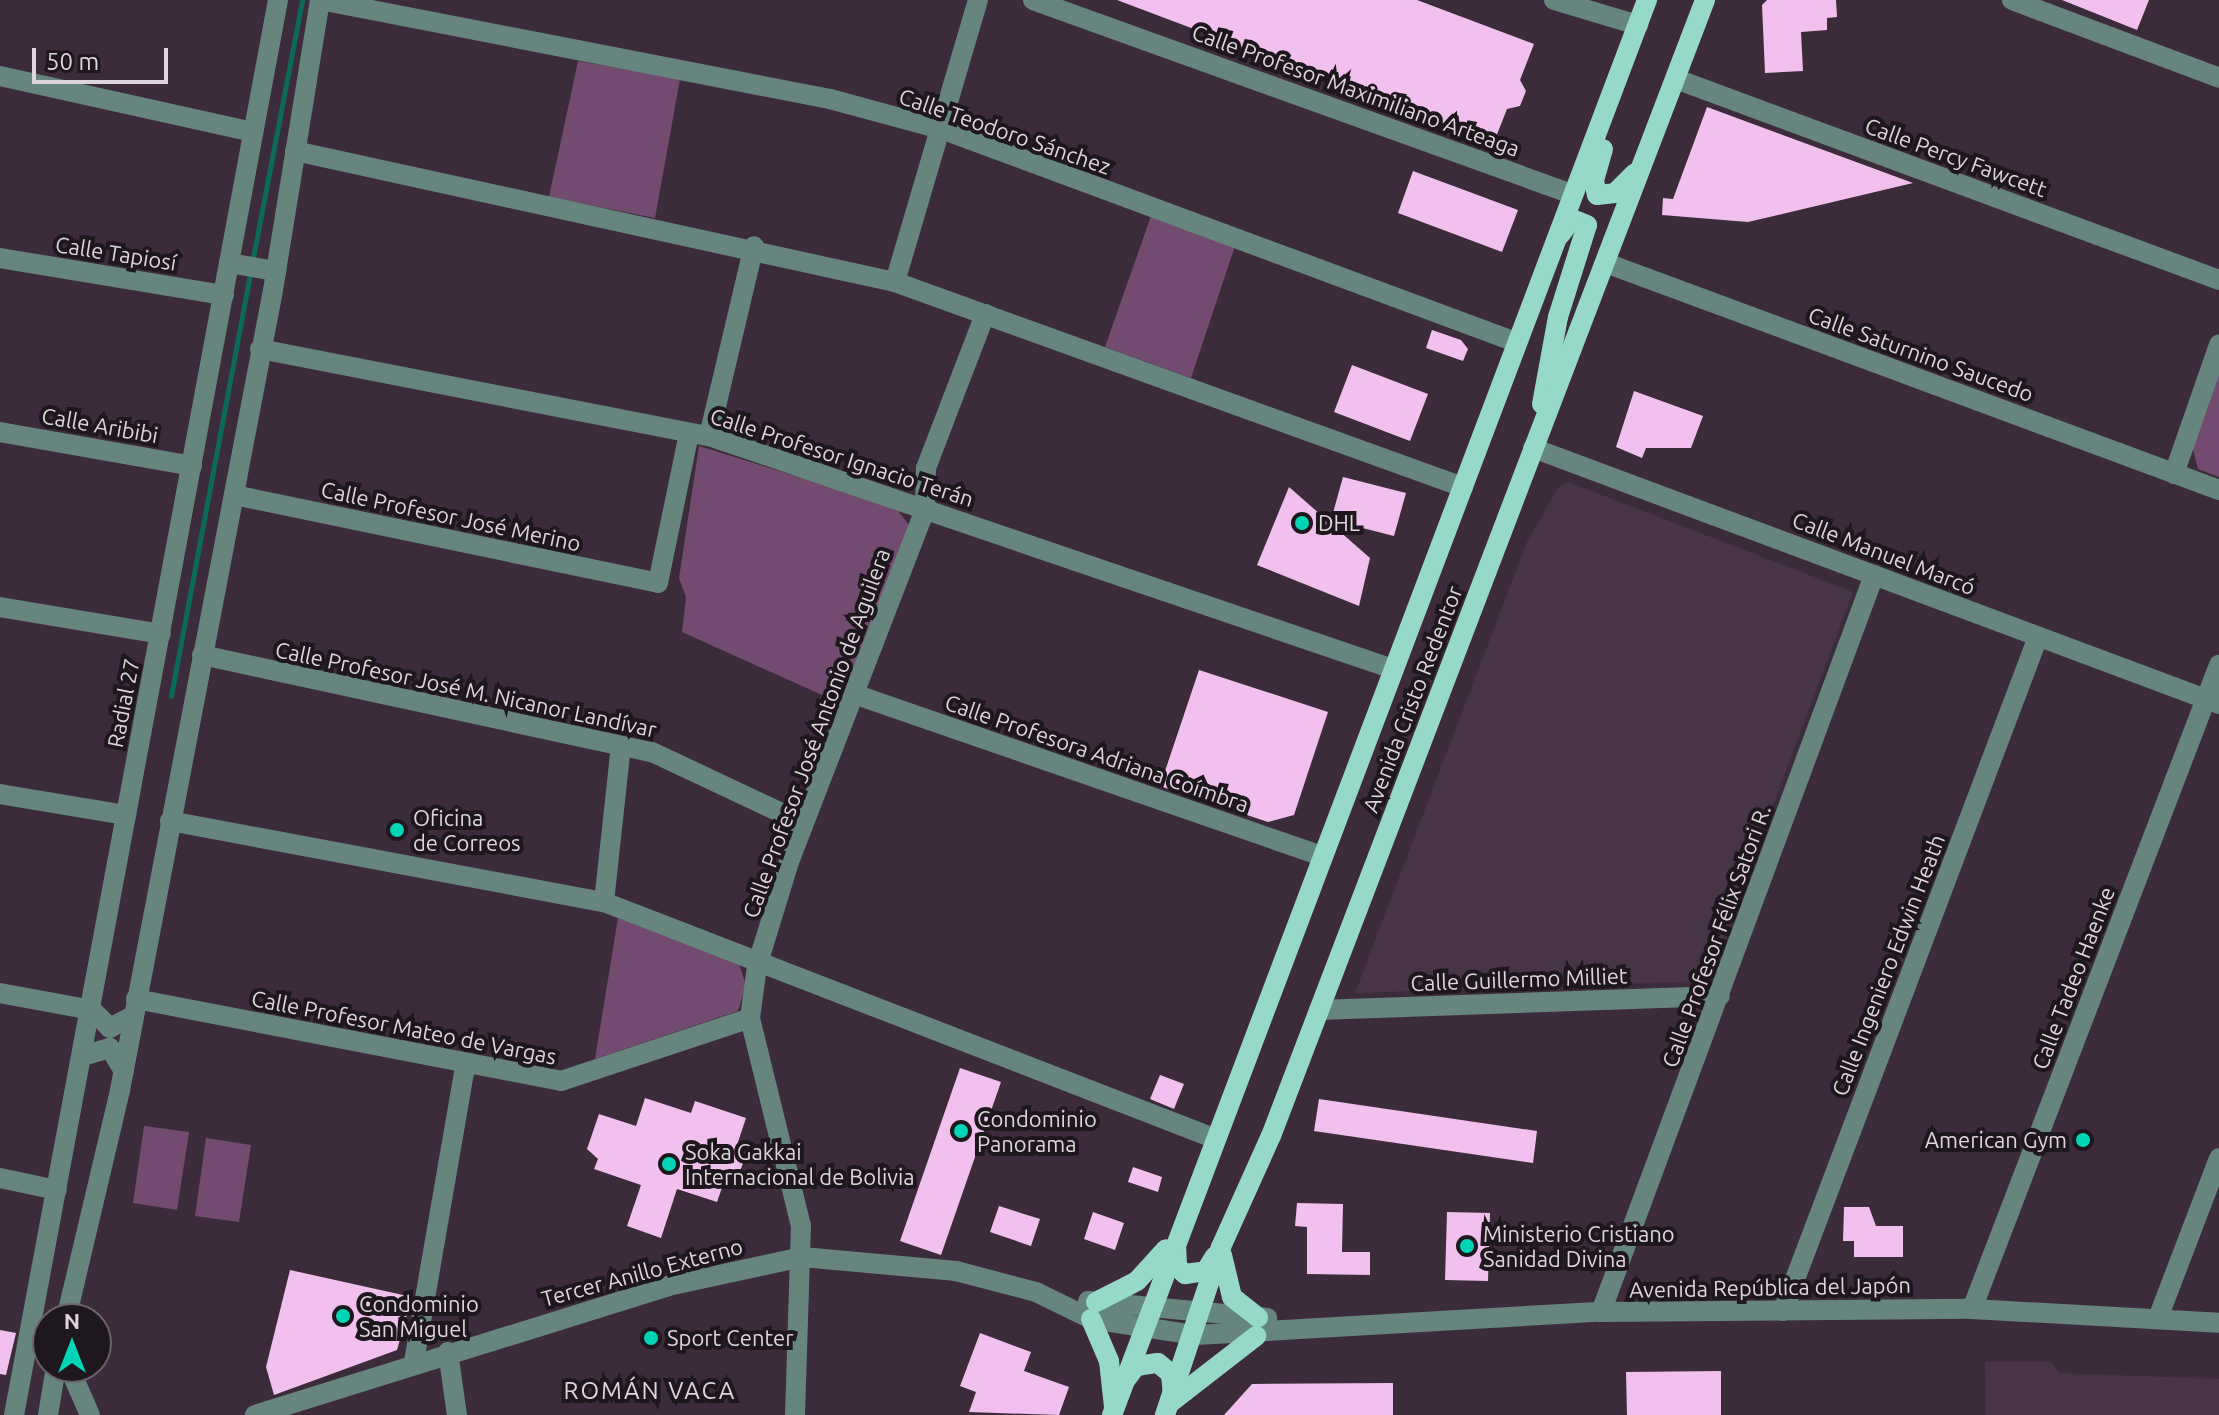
<!DOCTYPE html>
<meta charset="utf-8">
<style>
body{margin:0}
#map{position:relative;width:2219px;height:1415px;overflow:hidden;background:#3c2c3b;font-family:Ubuntu,sans-serif}
div>[style]{position:absolute}
.built>*{inset:0;background:#483447}
.green>*{inset:0;background:#734b71}
.stream>*{height:5px;margin:-2.5px;padding:0 2.5px;transform-origin:2.5px;border-radius:2.5px;background:#0c695a}
.building>*{inset:0;background:#f2c0ee}
.minor>*{height:20px;margin:-10px;padding:0 10px;transform-origin:10px;border-radius:10px;background:#66857e}
.major>*{height:20px;margin:-10px;padding:0 10px;transform-origin:10px;border-radius:10px;background:#97d9c9}
.dots>*{width:22px;height:22px;translate:-50% -50%;box-sizing:border-box;border:4px solid #1e171e;border-radius:50%}
span{translate:-50% -50%;white-space:nowrap;text-align:center;line-height:1.15;-webkit-text-stroke:8px #1e171e;paint-order:stroke}
.street-label{font-size:22px;color:#ded4dd}
.poi-label{font-size:22px;color:#ded4dd}
.left{translate:0 -50%;text-align:left}
.right{translate:-100% -50%;text-align:right}
.neighbourhood-label{font-size:24px;color:#ded4dd;letter-spacing:2px}
.north{position:absolute;left:32px;top:1303px;width:80px;height:80px;box-sizing:border-box;background:#1e171e;border:2px solid #6b636a;border-radius:50%;rotate:0deg;font-size:22px;font-weight:700;line-height:32px;text-align:center;color:#ded4dd}
.north::after{content:'';display:block;margin:auto;width:28px;height:36px;background:#00d5b7;clip-path:polygon(50% 0,100% 100%,50% 72%,0 100%)}
.scale{position:absolute;left:32px;top:48px;width:136px;height:36px;box-sizing:border-box;border:4px solid #ded4dd;border-top:0;padding-left:10px;font-size:24px;line-height:28px;white-space:nowrap;color:#ded4dd;-webkit-text-stroke:6px #1e171e;paint-order:stroke}
</style>
<div id="map">
<div class="built">
<i style="clip-path:polygon(1568px 482px,1853px 592px,1707px 981px,1355px 993px,1527px 542px,1558px 488px)"></i>
<i style="clip-path:polygon(1985px 1362px,2051px 1362px,2059px 1373px,2219px 1379px,2219px 1415px,1986px 1415px)"></i>
</div>
<div class="green">
<i style="clip-path:polygon(578px 61px,680px 79px,655px 218px,549px 197px)"></i>
<i style="clip-path:polygon(1151px 216px,1235px 246px,1191px 378px,1105px 347px)"></i>
<i style="clip-path:polygon(2219px 367px,2219px 477px,2198px 469px,2192px 446px)"></i>
<i style="clip-path:polygon(699px 446px,895px 507px,913px 530px,842px 704px,682px 632px,686px 597px,679px 578px)"></i>
<i style="clip-path:polygon(618px 918px,739px 964px,746px 985px,738px 1011px,595px 1059px)"></i>
<i style="clip-path:polygon(144px 1126px,189px 1132px,177px 1210px,133px 1203px)"></i>
<i style="clip-path:polygon(206px 1138px,251px 1145px,239px 1222px,195px 1216px)"></i>
</div>
<div class="stream">
<i style="left:252px;top:263px;width:268px;rotate:-79.2deg"></i>
<i style="left:171px;top:696px;width:430px;rotate:-79.4deg"></i>
</div>
<div class="building">
<i style="clip-path:polygon(1117px 0,1417px 0,1534px 44px,1520px 80px,1526px 91px,1520px 106px,1507px 109px,1494px 142px)"></i>
<i style="clip-path:polygon(1767px 0,1836px 0,1837px 17px,1827px 18px,1827px 30px,1801px 32px,1803px 71px,1765px 73px,1762px 5px)"></i>
<i style="clip-path:polygon(2062px 0,2149px 0,2137px 30px)"></i>
<i style="clip-path:polygon(1707px 107px,1913px 183px,1748px 222px,1662px 215px,1663px 198px,1673px 199px)"></i>
<i style="clip-path:polygon(1413px 171px,1518px 210px,1502px 252px,1398px 213px)"></i>
<i style="clip-path:polygon(1432px 330px,1461px 340px,1468px 349px,1463px 361px,1426px 348px)"></i>
<i style="clip-path:polygon(1352px 365px,1428px 394px,1410px 441px,1334px 412px)"></i>
<i style="clip-path:polygon(1634px 391px,1703px 416px,1691px 448px,1646px 448px,1642px 458px,1616px 447px)"></i>
<i style="clip-path:polygon(1343px 477px,1406px 493px,1394px 536px,1331px 520px)"></i>
<i style="clip-path:polygon(1289px 487px,1370px 558px,1359px 606px,1257px 565px)"></i>
<i style="clip-path:polygon(1199px 670px,1328px 712px,1294px 815px,1268px 822px,1160px 786px)"></i>
<i style="clip-path:polygon(960px 1068px,1001px 1082px,941px 1255px,900px 1241px)"></i>
<i style="clip-path:polygon(1160px 1075px,1184px 1084px,1174px 1109px,1150px 1099px)"></i>
<i style="clip-path:polygon(645px 1098px,691px 1113px,695px 1101px,746px 1118px,737px 1145px,748px 1149px,736px 1183px,725px 1179px,717px 1202px,677px 1189px,661px 1238px,627px 1226px,641px 1185px,594px 1169px,598px 1159px,587px 1149px,599px 1114px,636px 1126px)"></i>
<i style="clip-path:polygon(1319px 1099px,1537px 1131px,1533px 1163px,1314px 1131px)"></i>
<i style="clip-path:polygon(1133px 1167px,1162px 1177px,1158px 1192px,1128px 1182px)"></i>
<i style="clip-path:polygon(1297px 1203px,1343px 1204px,1342px 1252px,1370px 1252px,1370px 1275px,1307px 1274px,1307px 1227px,1295px 1226px)"></i>
<i style="clip-path:polygon(999px 1206px,1040px 1219px,1031px 1246px,990px 1232px)"></i>
<i style="clip-path:polygon(1844px 1207px,1869px 1207px,1876px 1226px,1903px 1226px,1903px 1257px,1854px 1257px,1854px 1241px,1843px 1241px)"></i>
<i style="clip-path:polygon(1093px 1212px,1124px 1223px,1115px 1250px,1084px 1239px)"></i>
<i style="clip-path:polygon(1447px 1212px,1490px 1213px,1488px 1281px,1445px 1280px)"></i>
<i style="clip-path:polygon(290px 1270px,412px 1297px,397px 1350px,274px 1395px,266px 1367px)"></i>
<i style="clip-path:polygon(0 1330px,16px 1333px,6px 1375px,0 1374px)"></i>
<i style="clip-path:polygon(980px 1333px,1031px 1352px,1024px 1371px,1069px 1387px,1059px 1415px,969px 1412px,976px 1392px,960px 1386px)"></i>
<i style="clip-path:polygon(1721px 1371px,1721px 1415px,1627px 1415px,1626px 1372px)"></i>
<i style="clip-path:polygon(1393px 1383px,1393px 1415px,1224px 1415px,1252px 1384px)"></i>
</div>
<div class="minor">
<i style="left:320px;top:0;width:520px;rotate:10.99deg"></i>
<i style="left:830px;top:99px;width:118px;rotate:15.2deg"></i>
<i style="left:944px;top:130px;width:610px;rotate:20.34deg"></i>
<i style="left:1033px;top:0;width:573px;rotate:19.8deg"></i>
<i style="left:1554px;top:0;width:88px;rotate:16.6deg"></i>
<i style="left:2012px;top:0;width:221px;rotate:20.6deg"></i>
<i style="left:0;top:76px;width:258px;rotate:12.5deg"></i>
<i style="left:1676px;top:79px;width:579px;rotate:20.31deg"></i>
<i style="left:295px;top:151px;width:614px;rotate:12.32deg"></i>
<i style="left:895px;top:282px;width:604px;rotate:19.85deg"></i>
<i style="left:0;top:258px;width:227px;rotate:9.4deg"></i>
<i style="left:229px;top:263px;width:48px;rotate:9.7deg"></i>
<i style="left:1606px;top:263px;width:654px;rotate:20.32deg"></i>
<i style="left:895px;top:282px;width:294px;rotate:-73.6deg"></i>
<i style="left:260px;top:349px;width:457px;rotate:11deg"></i>
<i style="left:709px;top:436px;width:723px;rotate:18.81deg"></i>
<i style="left:0;top:432px;width:195px;rotate:10deg"></i>
<i style="left:709px;top:436px;width:195px;rotate:-76.7deg"></i>
<i style="left:1533px;top:448px;width:732px;rotate:20.46deg"></i>
<i style="left:2174px;top:474px;width:137px;rotate:-70.8deg"></i>
<i style="left:234px;top:495px;width:433px;rotate:11.7deg"></i>
<i style="left:658px;top:583px;width:153px;rotate:-78.3deg"></i>
<i style="left:0;top:607px;width:163px;rotate:9.5deg"></i>
<i style="left:202px;top:655px;width:460px;rotate:12.2deg"></i>
<i style="left:652px;top:752px;width:167px;rotate:25.2deg"></i>
<i style="left:854px;top:694px;width:496px;rotate:19.1deg"></i>
<i style="left:0;top:794px;width:128px;rotate:9.5deg"></i>
<i style="left:170px;top:821px;width:441px;rotate:10.6deg"></i>
<i style="left:604px;top:902px;width:656px;rotate:21.17deg"></i>
<i style="left:604px;top:902px;width:157px;rotate:-83.8deg"></i>
<i style="left:0;top:993px;width:94px;rotate:10.5deg"></i>
<i style="left:92px;top:1010px;width:25px;rotate:45deg"></i>
<i style="left:110px;top:1028px;width:26px;rotate:-28deg"></i>
<i style="left:136px;top:999px;width:433px;rotate:10.9deg"></i>
<i style="left:561px;top:1081px;width:199px;rotate:-18.4deg"></i>
<i style="left:1319px;top:1010px;width:401px;rotate:-2deg"></i>
<i style="left:83px;top:1056px;width:28px;rotate:-17deg"></i>
<i style="left:110px;top:1048px;width:27px;rotate:59deg"></i>
<i style="left:0;top:1178px;width:58px;rotate:11.9deg"></i>
<i style="left:1088px;top:1301px;width:180px;rotate:5.4deg"></i>
<i style="left:1972px;top:1309px;width:690px;rotate:-69.02deg"></i>
<i style="left:1783px;top:1311px;width:721px;rotate:-69.28deg"></i>
<i style="left:1601px;top:1312px;width:786px;rotate:-69.67deg"></i>
<i style="left:2158px;top:1318px;width:171px;rotate:-69.1deg"></i>
<i style="left:66px;top:1319px;width:235px;rotate:-76.7deg"></i>
<i style="left:120px;top:1090px;width:814px;rotate:-79.17deg"></i>
<i style="left:273px;top:290px;width:294px;rotate:-80.8deg"></i>
<i style="left:448px;top:1352px;width:64px;rotate:81.9deg"></i>
<i style="left:414px;top:1362px;width:300px;rotate:-80.2deg"></i>
<i style="left:69px;top:1367px;width:52px;rotate:66.4deg"></i>
<i style="left:14px;top:1415px;width:1439px;rotate:-79.43deg"></i>
<i style="left:48px;top:1415px;width:49px;rotate:-80.5deg"></i>
<i style="left:255px;top:1415px;width:433px;rotate:-17.3deg"></i>
<i style="left:668px;top:1286px;width:137px;rotate:-12.2deg"></i>
<i style="left:802px;top:1257px;width:155px;rotate:5.2deg"></i>
<i style="left:956px;top:1271px;width:83px;rotate:14.7deg"></i>
<i style="left:1036px;top:1292px;width:61px;rotate:26.1deg"></i>
<i style="left:1091px;top:1319px;width:106px;rotate:8.7deg"></i>
<i style="left:1196px;top:1335px;width:406px;rotate:-3.3deg"></i>
<i style="left:1601px;top:1312px;width:371px;rotate:-0.5deg"></i>
<i style="left:1972px;top:1309px;width:247px;rotate:3.2deg"></i>
<i style="left:795px;top:1415px;width:189px;rotate:-88.2deg"></i>
<i style="left:801px;top:1226px;width:214px;rotate:-103.8deg"></i>
<i style="left:750px;top:1018px;width:52px;rotate:-82.3deg"></i>
<i style="left:757px;top:966px;width:109px;rotate:-72.9deg"></i>
<i style="left:789px;top:862px;width:377px;rotate:-68.9deg"></i>
<i style="left:925px;top:510px;width:42px;rotate:-88.6deg"></i>
<i style="left:926px;top:468px;width:165px;rotate:-69deg"></i>
</div>
<div class="major">
<i style="left:1603px;top:149px;width:33px;rotate:106deg"></i>
<i style="left:1594px;top:181px;width:14px;rotate:78deg"></i>
<i style="left:1597px;top:195px;width:18px;rotate:-6deg"></i>
<i style="left:1615px;top:193px;width:28px;rotate:-45deg"></i>
<i style="left:1542px;top:404px;width:88px;rotate:-79.6deg"></i>
<i style="left:1558px;top:317px;width:96px;rotate:-72.5deg"></i>
<i style="left:1587px;top:225px;width:16px;rotate:-158deg"></i>
<i style="left:1572px;top:219px;width:20px;rotate:127deg"></i>
<i style="left:1176px;top:1245px;width:22px;rotate:87deg"></i>
<i style="left:1177px;top:1267px;width:11px;rotate:41deg"></i>
<i style="left:1185px;top:1274px;width:21px;rotate:-8deg"></i>
<i style="left:1206px;top:1271px;width:17px;rotate:-59deg"></i>
<i style="left:1222px;top:1255px;width:43px;rotate:76.6deg"></i>
<i style="left:1232px;top:1297px;width:33px;rotate:38deg"></i>
<i style="left:1096px;top:1302px;width:46px;rotate:-27.1deg"></i>
<i style="left:1137px;top:1281px;width:43px;rotate:-47.8deg"></i>
<i style="left:1091px;top:1319px;width:46px;rotate:66.8deg"></i>
<i style="left:1109px;top:1361px;width:46px;rotate:83.8deg"></i>
<i style="left:1127px;top:1378px;width:15px;rotate:-53deg"></i>
<i style="left:1136px;top:1366px;width:22px;rotate:-8deg"></i>
<i style="left:1158px;top:1363px;width:17px;rotate:40deg"></i>
<i style="left:1171px;top:1374px;width:21px;rotate:85deg"></i>
<i style="left:1171px;top:1402px;width:108px;rotate:-37.8deg"></i>
<i style="left:1112px;top:1415px;width:1513px;rotate:-69.29deg"></i>
<i style="left:1165px;top:1415px;width:177px;rotate:-71.6deg"></i>
<i style="left:1221px;top:1247px;width:122px;rotate:-65.8deg"></i>
<i style="left:1271px;top:1136px;width:1216px;rotate:-69.09deg"></i>
</div>
<div class="dots">
<i style="left:1302px;top:523px;background:#00d5b7"></i>
<i style="left:397px;top:830px;background:#00d5b7"></i>
<i style="left:961px;top:1131px;background:#00d5b7"></i>
<i style="left:2083px;top:1140px;background:#00d5b7"></i>
<i style="left:669px;top:1164px;background:#00d5b7"></i>
<i style="left:1467px;top:1246px;background:#00d5b7"></i>
<i style="left:343px;top:1316px;background:#00d5b7"></i>
<i style="left:651px;top:1338px;background:#00d5b7"></i>
</div>
<div class="street-label">
<span style="left:1356px;top:90px;rotate:20deg">Calle Profesor Maximiliano Arteaga</span>
<span style="left:1005px;top:131px;rotate:19deg">Calle Teodoro Sánchez</span>
<span style="left:1956px;top:157px;rotate:20deg">Calle Percy Fawcett</span>
<span style="left:116px;top:253px;rotate:9deg">Calle Tapiosí</span>
<span style="left:1921px;top:354px;rotate:20deg">Calle Saturnino Saucedo</span>
<span style="left:100px;top:425px;rotate:10deg">Calle Aribibi</span>
<span style="left:842px;top:457px;rotate:18deg">Calle Profesor Ignacio Terán</span>
<span style="left:451px;top:516px;rotate:12deg">Calle Profesor José Merino</span>
<span style="left:1884px;top:553px;rotate:21deg">Calle Manuel Marcó</span>
<span style="left:466px;top:689px;rotate:12deg">Calle Profesor José M. Nicanor Landívar</span>
<span style="left:1412px;top:699px;rotate:-69deg">Avenida Cristo Redentor</span>
<span style="left:123px;top:703px;rotate:-79deg">Radial 27</span>
<span style="left:816px;top:733px;rotate:-70deg">Calle Profesor José Antonio de Aguilera</span>
<span style="left:1097px;top:753px;rotate:19deg">Calle Profesora Adriana Coímbra</span>
<span style="left:1716px;top:936px;rotate:-70deg">Calle Profesor Félix Satori R.</span>
<span style="left:1888px;top:965px;rotate:-69deg">Calle Ingeniero Edwin Heath</span>
<span style="left:2073px;top:978px;rotate:-69deg">Calle Tadeo Haenke</span>
<span style="left:1519px;top:979px;rotate:-2deg">Calle Guillermo Milliet</span>
<span style="left:404px;top:1027px;rotate:11deg">Calle Profesor Mateo de Vargas</span>
<span style="left:642px;top:1272px;rotate:-15deg">Tercer Anillo Externo</span>
<span style="left:1770px;top:1287px;rotate:-1deg">Avenida República del Japón</span>
</div>
<div class="poi-label">
<span class="left" style="left:1318px;top:523px">DHL</span>
<span class="left" style="left:413px;top:830px">Oficina<br>de Correos</span>
<span class="left" style="left:977px;top:1131px">Condominio<br>Panorama</span>
<span class="right" style="left:2067px;top:1140px">American Gym</span>
<span class="left" style="left:685px;top:1164px">Soka Gakkai<br>Internacional de Bolivia</span>
<span class="left" style="left:1483px;top:1246px">Ministerio Cristiano<br>Sanidad Divina</span>
<span class="left" style="left:359px;top:1316px">Condominio<br>San Miguel</span>
<span class="left" style="left:667px;top:1338px">Sport Center</span>
</div>
<div class="neighbourhood-label">
<span style="left:650px;top:1391px">ROMÁN VACA</span>
</div>
<div class="north">N</div>
<div class="scale">50 m</div>
</div>
